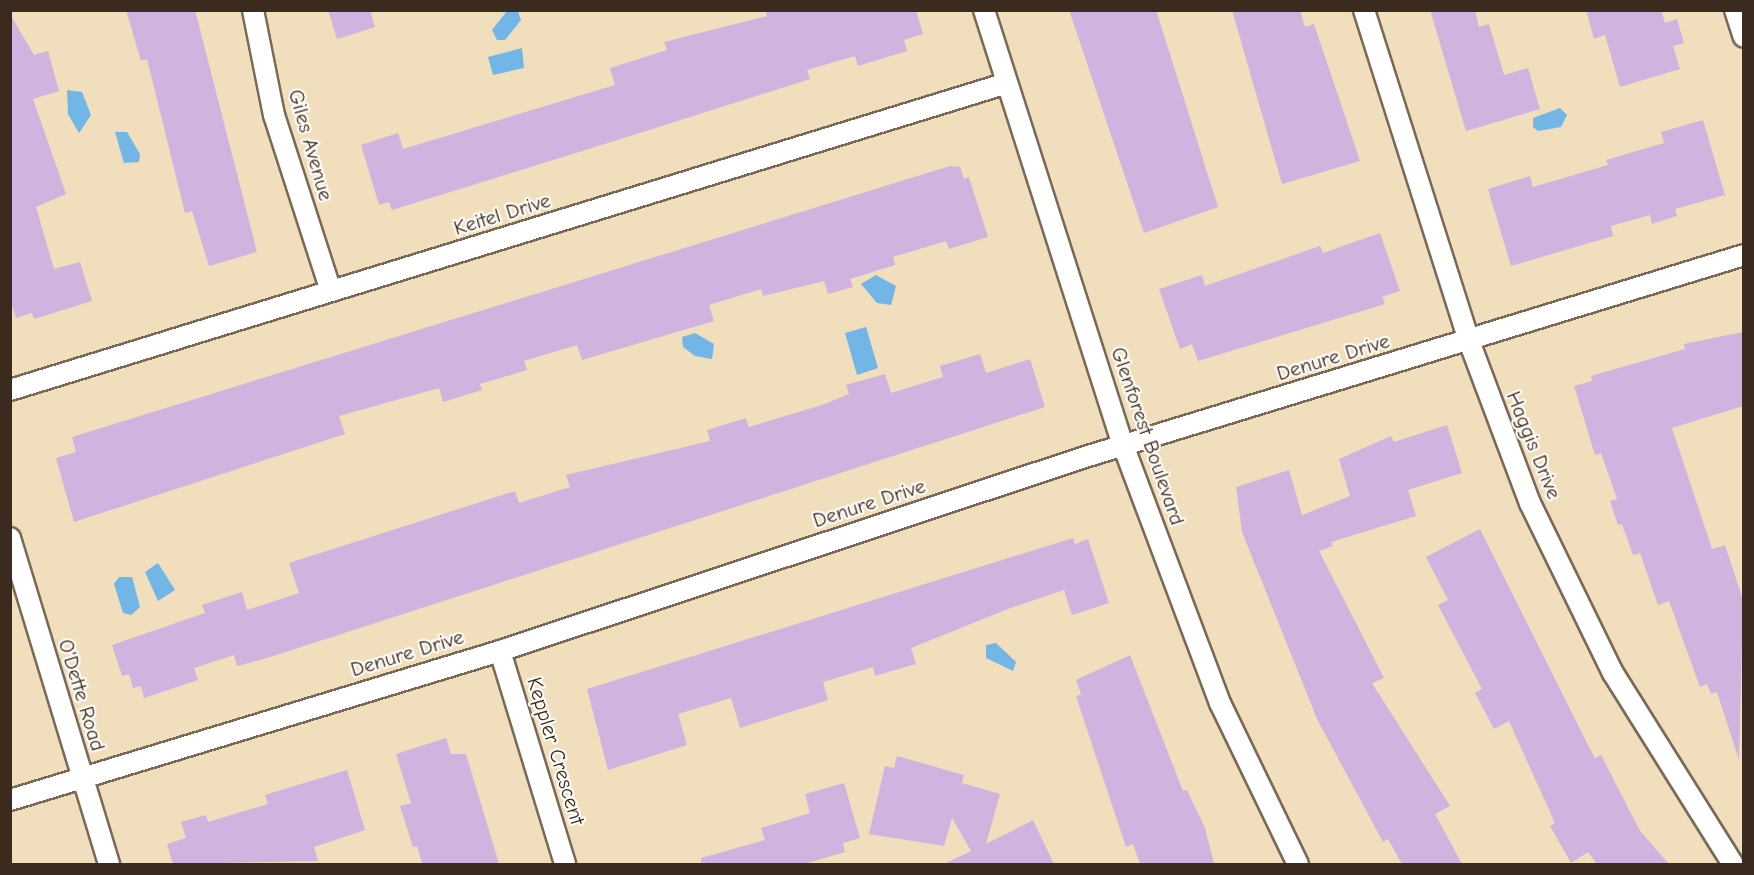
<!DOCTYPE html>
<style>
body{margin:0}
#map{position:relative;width:1754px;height:875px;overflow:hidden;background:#f0debd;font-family:"Comic Neue",sans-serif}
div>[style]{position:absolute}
.water>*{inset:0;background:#72b5e7}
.building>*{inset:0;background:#d0b3de}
.roads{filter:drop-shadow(2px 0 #7a6956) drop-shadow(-2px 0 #7a6956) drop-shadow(0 2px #7a6956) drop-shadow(0 -2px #7a6956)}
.street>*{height:20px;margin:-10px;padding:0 10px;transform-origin:10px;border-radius:10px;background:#fff}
span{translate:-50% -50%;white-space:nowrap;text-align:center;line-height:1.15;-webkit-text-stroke:4.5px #fdfcf7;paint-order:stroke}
.street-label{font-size:21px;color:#3b2a1e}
.frame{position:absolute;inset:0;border:12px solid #3b2a1e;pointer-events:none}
</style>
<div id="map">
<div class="water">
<i style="clip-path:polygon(507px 11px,518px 11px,521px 20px,505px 40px,497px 40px,492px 30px)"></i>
<i style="clip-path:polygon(522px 48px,524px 68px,493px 75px,488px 57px)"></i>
<i style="clip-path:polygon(67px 90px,82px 92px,91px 115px,79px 133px,68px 114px)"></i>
<i style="clip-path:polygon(1560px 108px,1567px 115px,1561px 127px,1538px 131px,1533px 127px,1533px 118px)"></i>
<i style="clip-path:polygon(115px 132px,127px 132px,140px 154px,139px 162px,124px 163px)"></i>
<i style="clip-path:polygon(876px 275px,896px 286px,891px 305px,877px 303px,861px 284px)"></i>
<i style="clip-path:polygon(866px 327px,878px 368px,857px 375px,845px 333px)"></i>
<i style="clip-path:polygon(695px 333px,714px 344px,712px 359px,695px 356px,683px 347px,682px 337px)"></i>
<i style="clip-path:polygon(158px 563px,175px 590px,158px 601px,145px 572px)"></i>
<i style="clip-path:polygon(119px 577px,132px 577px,140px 607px,131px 615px,123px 613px,114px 584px)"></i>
<i style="clip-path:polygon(996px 643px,1016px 662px,1013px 671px,986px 658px,986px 645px)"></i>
</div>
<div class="building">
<i style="clip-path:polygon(126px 10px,195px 10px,257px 252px,209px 266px,192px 211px,185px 213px,147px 59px,141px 61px)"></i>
<i style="clip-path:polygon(328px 10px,370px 10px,375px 27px,337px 39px)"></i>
<i style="clip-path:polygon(765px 10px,916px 10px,923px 34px,904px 40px,907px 51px,858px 66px,855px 56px,807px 70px,810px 79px,624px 138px,392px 210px,389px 202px,379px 205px,361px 145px,398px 133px,403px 149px,615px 85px,610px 68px,667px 50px,664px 42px,767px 16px)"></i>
<i style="clip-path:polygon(1069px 10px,1156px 10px,1218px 207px,1144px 233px)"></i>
<i style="clip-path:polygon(1232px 10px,1300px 10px,1305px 27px,1314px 24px,1360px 161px,1282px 184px)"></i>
<i style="clip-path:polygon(1430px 10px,1475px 10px,1479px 27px,1489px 24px,1504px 75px,1528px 68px,1540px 109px,1466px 131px)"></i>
<i style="clip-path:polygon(1586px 10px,1661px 10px,1665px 23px,1677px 19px,1684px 43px,1673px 46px,1680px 69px,1620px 87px,1605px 35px,1594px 39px)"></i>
<i style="clip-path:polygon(10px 14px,34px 55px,48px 51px,59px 91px,33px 99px,66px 194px,36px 207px,54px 269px,80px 262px,92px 301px,34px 319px,32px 313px,16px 318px,10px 299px)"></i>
<i style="clip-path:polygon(1703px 120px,1725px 195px,1675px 209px,1677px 216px,1652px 224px,1650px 215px,1611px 226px,1613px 236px,1511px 266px,1488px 189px,1530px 176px,1533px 187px,1608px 165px,1606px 160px,1664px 143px,1661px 132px)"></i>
<i style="clip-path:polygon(950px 166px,960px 167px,964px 179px,969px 177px,988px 237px,949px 249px,946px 241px,893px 257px,895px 265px,850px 279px,853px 287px,828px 294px,824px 281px,763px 296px,761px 289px,709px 305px,714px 321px,582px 360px,577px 345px,524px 361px,527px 370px,480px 384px,482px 390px,443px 402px,439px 388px,339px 416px,345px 434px,74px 522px,56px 458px,76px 452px,72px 437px)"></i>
<i style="clip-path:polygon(1380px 233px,1400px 291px,1382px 297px,1385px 304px,1198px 361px,1192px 344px,1180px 349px,1159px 289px,1202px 275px,1205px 286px,1320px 246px,1323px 253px)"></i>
<i style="clip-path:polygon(1743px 332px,1743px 406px,1672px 428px,1712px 549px,1725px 545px,1743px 600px,1739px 760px,1717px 692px,1711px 694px,1707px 684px,1700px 687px,1669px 601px,1658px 605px,1640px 553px,1633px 555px,1622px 524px,1618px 525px,1610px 501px,1617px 499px,1601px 453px,1595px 455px,1574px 386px,1592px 381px,1591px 376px,1685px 349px,1684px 344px)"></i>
<i style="clip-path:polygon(980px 354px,986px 373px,1030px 359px,1045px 407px,267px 658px,237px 666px,234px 655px,194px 668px,198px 680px,144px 698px,141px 686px,133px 688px,129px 674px,122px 676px,112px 645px,205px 613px,202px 605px,242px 592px,247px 610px,299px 593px,289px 563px,515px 491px,519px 503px,570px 487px,566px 475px,710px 441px,707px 430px,746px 418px,749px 427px,822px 405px,849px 394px,846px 385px,885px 374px,891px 393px,943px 377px,940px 366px)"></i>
<i style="clip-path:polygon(1447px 425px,1462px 473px,1408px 490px,1416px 516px,1331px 542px,1333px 546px,1319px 551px,1384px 678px,1372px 683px,1450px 806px,1435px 814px,1462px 864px,1402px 864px,1388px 839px,1383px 842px,1317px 719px,1242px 532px,1236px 487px,1289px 470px,1302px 515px,1350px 496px,1339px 459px,1391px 436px,1394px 442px)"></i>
<i style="clip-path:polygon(1480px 529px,1588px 745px,1595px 758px,1601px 755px,1640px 831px,1669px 864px,1597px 864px,1588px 852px,1571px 863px,1550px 826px,1555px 823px,1509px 721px,1494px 729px,1475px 693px,1482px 689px,1438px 605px,1448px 600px,1426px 557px)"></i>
<i style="clip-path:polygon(1073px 538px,1075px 544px,1088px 539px,1109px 603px,1072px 615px,1064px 590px,1008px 609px,911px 648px,916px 664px,875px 676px,873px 667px,823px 682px,828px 700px,740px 728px,731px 698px,678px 714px,687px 745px,608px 770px,587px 689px)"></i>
<i style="clip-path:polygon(1130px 655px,1183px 791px,1187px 790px,1205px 828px,1214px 864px,1140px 864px,1133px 844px,1126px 847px,1076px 696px,1081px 694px,1076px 680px)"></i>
<i style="clip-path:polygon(446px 738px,451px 754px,466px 754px,499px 864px,422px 864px,417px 846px,413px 847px,400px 806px,411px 803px,396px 754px)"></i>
<i style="clip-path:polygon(897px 756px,964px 775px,962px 783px,1000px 794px,986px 844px,1033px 820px,1054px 864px,944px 864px,971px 851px,952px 818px,944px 846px,869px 834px,885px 766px,894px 768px)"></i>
<i style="clip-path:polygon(347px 770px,365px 830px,314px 847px,318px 861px,173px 864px,167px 844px,186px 838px,181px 822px,206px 815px,208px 822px,268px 804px,265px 795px)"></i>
<i style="clip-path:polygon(844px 783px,860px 838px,843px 843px,845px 852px,804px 864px,701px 864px,701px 858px,765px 840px,761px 828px,810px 813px,805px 794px)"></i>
</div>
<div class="roads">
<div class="street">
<i style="left:253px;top:10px;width:107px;rotate:78.7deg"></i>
<i style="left:274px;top:115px;width:185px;rotate:72.1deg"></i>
<i style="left:984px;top:10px;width:457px;rotate:72.3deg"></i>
<i style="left:1123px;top:445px;width:276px;rotate:69.4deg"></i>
<i style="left:1220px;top:703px;width:179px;rotate:64.2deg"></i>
<i style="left:1364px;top:10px;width:347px;rotate:72.4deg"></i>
<i style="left:1469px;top:341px;width:173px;rotate:69.4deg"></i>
<i style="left:1530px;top:503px;width:189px;rotate:64deg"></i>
<i style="left:1613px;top:673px;width:226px;rotate:57.9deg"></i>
<i style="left:1735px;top:10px;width:28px;rotate:72deg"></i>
<i style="left:10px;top:390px;width:1043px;rotate:-17.11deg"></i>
<i style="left:10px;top:538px;width:341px;rotate:73.1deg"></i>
<i style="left:500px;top:651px;width:223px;rotate:73deg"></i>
<i style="left:10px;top:800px;width:512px;rotate:-16.91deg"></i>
<i style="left:500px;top:651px;width:616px;rotate:-18.35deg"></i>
<i style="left:1085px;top:457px;width:689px;rotate:-17.04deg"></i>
</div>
</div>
<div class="street-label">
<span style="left:311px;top:145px;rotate:74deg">Giles Avenue</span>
<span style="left:502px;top:214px;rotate:-17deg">Keitel Drive</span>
<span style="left:1333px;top:357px;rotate:-17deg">Denure Drive</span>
<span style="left:1148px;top:436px;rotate:71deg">Glenforest Boulevard</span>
<span style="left:1534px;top:445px;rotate:68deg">Haggis Drive</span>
<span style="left:869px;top:503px;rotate:-18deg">Denure Drive</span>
<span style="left:407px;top:653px;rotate:-17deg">Denure Drive</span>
<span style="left:82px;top:695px;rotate:73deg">O'Dette Road</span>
<span style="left:556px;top:751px;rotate:73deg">Keppler Crescent</span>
</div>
<div class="frame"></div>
</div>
